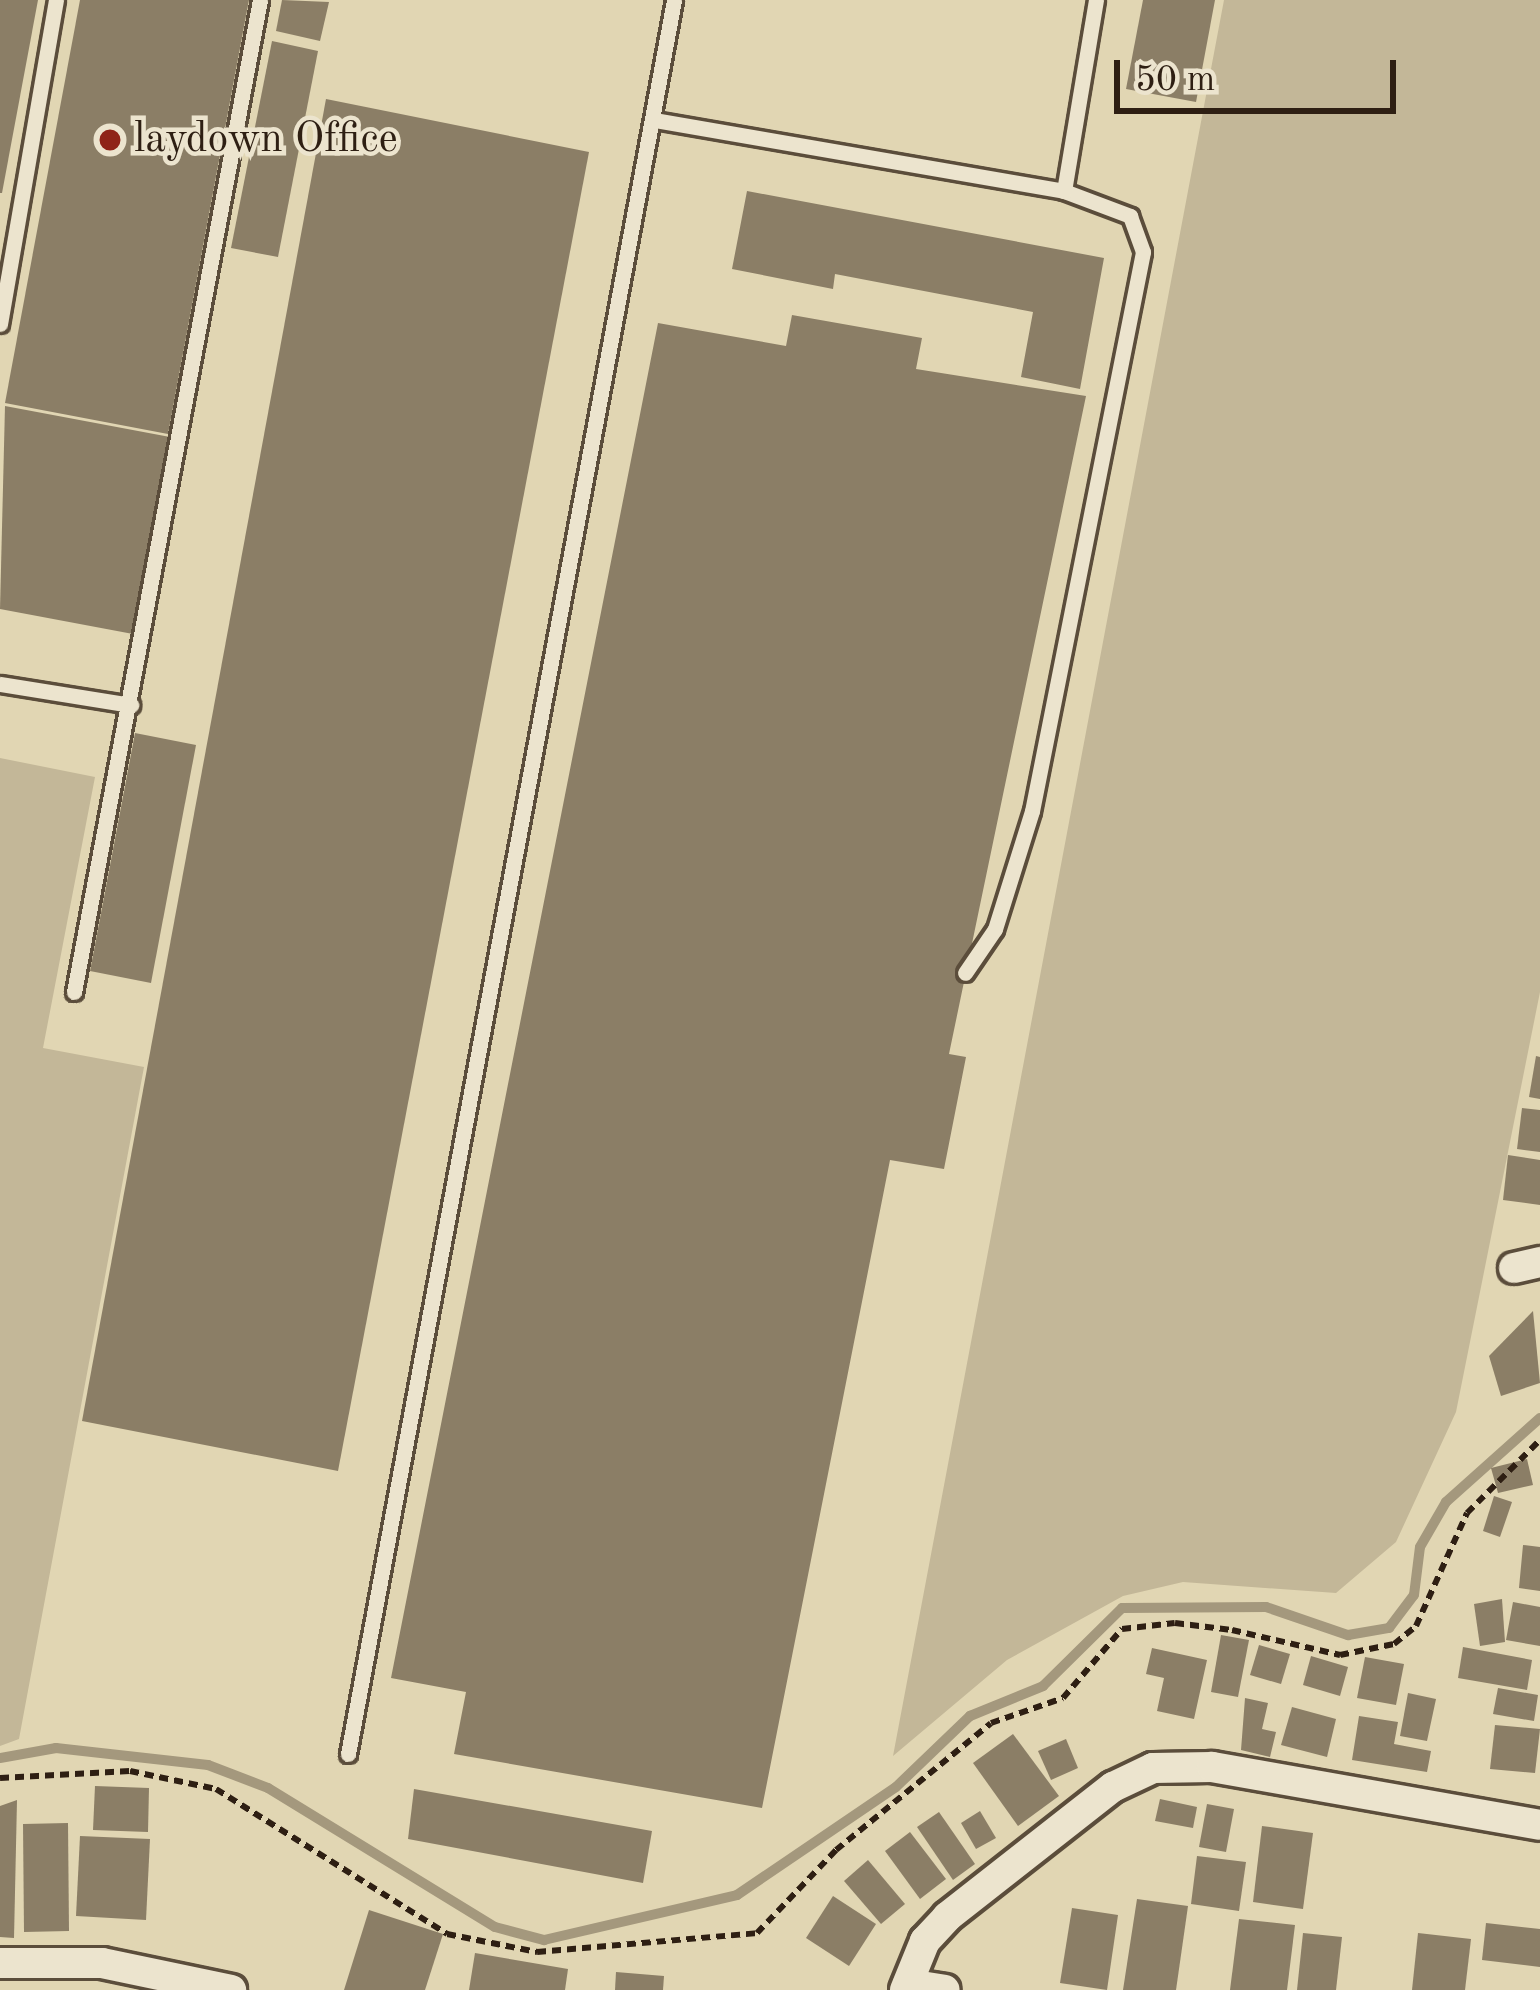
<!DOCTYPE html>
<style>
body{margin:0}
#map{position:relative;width:1540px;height:1990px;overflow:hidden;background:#e1d6b3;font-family:"Old Standard TT",serif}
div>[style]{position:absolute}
.green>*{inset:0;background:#c3b798}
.stream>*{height:10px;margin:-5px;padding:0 5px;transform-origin:5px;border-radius:5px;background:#a4987d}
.building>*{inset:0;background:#8b7e66}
.path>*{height:6px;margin-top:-3px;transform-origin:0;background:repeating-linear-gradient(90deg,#2e1f13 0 9px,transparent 0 15px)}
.roads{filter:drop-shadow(3px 0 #5b4d3b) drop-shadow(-3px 0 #5b4d3b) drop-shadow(0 3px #5b4d3b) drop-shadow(0 -3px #5b4d3b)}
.service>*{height:15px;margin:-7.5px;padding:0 7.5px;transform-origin:7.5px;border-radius:7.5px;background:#ece4ce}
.minor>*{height:30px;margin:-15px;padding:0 15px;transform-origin:15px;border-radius:15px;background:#ece4ce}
.dots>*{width:33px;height:33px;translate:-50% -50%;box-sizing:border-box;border:6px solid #ece4ce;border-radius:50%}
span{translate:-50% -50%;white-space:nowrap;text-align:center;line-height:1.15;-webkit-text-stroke:9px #ece4ce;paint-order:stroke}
.poi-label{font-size:42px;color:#2e1f13}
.left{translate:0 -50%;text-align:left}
.scale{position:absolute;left:1114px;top:60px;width:282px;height:54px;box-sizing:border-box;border:6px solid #2e1f13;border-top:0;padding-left:15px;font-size:36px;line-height:42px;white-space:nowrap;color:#2e1f13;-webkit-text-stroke:9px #ece4ce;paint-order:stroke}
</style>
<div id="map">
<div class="green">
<i style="clip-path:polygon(1224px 0,1540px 0,1540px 992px,1456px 1412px,1396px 1542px,1336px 1593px,1183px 1582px,1123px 1596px,1007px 1660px,893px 1756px)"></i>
<i style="clip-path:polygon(0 758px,95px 777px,43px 1048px,144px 1067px,19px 1739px,0 1746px)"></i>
</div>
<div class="stream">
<i style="left:0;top:1758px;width:57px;rotate:-10.1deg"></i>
<i style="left:56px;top:1748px;width:153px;rotate:6.4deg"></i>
<i style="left:208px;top:1765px;width:64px;rotate:21deg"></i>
<i style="left:268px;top:1788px;width:266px;rotate:31.5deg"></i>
<i style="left:495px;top:1927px;width:51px;rotate:14.9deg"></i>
<i style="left:544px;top:1940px;width:198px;rotate:-13.1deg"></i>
<i style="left:737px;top:1895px;width:192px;rotate:-34.2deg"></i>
<i style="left:896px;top:1787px;width:103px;rotate:-43.8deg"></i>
<i style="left:970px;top:1716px;width:79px;rotate:-22.3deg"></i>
<i style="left:1043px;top:1686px;width:111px;rotate:-44.6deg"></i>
<i style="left:1122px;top:1608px;width:144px;rotate:-0.4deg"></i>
<i style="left:1266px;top:1607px;width:87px;rotate:18.9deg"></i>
<i style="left:1348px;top:1635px;width:42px;rotate:-9.7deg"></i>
<i style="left:1389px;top:1628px;width:41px;rotate:-52.9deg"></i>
<i style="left:1414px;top:1595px;width:48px;rotate:-82.9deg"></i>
<i style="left:1420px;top:1547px;width:52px;rotate:-60deg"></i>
<i style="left:1446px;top:1502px;width:126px;rotate:-41.8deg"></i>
</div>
<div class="building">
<i style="clip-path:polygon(0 0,38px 0,2px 193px,0 193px)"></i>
<i style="clip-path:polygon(80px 0,249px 0,168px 434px,5px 403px)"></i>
<i style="clip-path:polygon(282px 0,329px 2px,320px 41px,276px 31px)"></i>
<i style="clip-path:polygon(1143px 0,1215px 0,1196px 102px,1126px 89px)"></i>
<i style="clip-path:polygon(272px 41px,318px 51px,278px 257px,231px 248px)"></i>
<i style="clip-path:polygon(326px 99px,589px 152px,338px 1471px,82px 1421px)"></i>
<i style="clip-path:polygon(747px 191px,1104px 258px,1080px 389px,1021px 377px,1033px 312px,835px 274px,833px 289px,732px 269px)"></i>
<i style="clip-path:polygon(792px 315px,922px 338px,916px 369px,1086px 396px,949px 1054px,966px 1057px,944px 1169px,890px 1160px,762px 1808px,454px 1754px,466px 1692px,391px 1678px,658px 323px,786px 346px)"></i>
<i style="clip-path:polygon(5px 406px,170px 437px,133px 634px,0 609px)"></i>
<i style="clip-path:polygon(135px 733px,196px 745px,151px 983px,90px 971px)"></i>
<i style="clip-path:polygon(1536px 1056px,1540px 1057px,1540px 1099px,1529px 1097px)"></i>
<i style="clip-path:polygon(1522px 1108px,1540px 1110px,1540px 1152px,1517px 1149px)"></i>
<i style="clip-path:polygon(1508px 1155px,1540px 1160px,1540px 1205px,1503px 1200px)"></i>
<i style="clip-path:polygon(1533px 1311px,1540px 1383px,1501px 1396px,1489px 1356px)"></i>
<i style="clip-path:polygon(1527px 1459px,1533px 1485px,1498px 1493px,1491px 1468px)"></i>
<i style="clip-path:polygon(1494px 1496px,1512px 1502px,1500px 1537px,1483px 1531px)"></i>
<i style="clip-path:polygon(1523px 1545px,1540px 1547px,1540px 1591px,1519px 1588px)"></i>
<i style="clip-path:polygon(1502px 1599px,1505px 1642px,1480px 1646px,1474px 1604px)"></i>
<i style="clip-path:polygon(1513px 1602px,1540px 1607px,1540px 1646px,1506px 1640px)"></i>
<i style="clip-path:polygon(1221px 1635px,1249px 1640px,1238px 1697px,1211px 1692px)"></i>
<i style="clip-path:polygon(1259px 1645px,1290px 1654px,1281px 1684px,1250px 1675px)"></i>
<i style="clip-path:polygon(1463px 1647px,1532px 1660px,1527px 1690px,1458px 1678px)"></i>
<i style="clip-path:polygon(1152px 1648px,1207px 1660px,1194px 1719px,1157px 1711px,1164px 1678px,1146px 1674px)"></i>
<i style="clip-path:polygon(1311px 1656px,1348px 1667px,1340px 1696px,1303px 1685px)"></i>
<i style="clip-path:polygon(1365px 1657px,1404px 1664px,1396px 1705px,1357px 1698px)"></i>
<i style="clip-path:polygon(1498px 1688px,1538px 1695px,1534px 1721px,1493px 1714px)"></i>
<i style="clip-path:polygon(1408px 1693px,1436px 1699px,1427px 1741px,1400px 1736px)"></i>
<i style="clip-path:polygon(1245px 1698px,1268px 1703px,1262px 1729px,1276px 1732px,1270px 1757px,1241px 1750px)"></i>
<i style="clip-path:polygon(1292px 1707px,1336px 1719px,1327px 1757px,1281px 1745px)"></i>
<i style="clip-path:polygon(1359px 1716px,1398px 1722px,1394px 1744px,1431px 1751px,1427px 1772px,1352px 1760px)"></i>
<i style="clip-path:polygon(1495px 1725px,1540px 1729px,1535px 1773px,1490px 1769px)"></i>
<i style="clip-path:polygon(1013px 1734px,1059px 1796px,1018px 1826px,973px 1763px)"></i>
<i style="clip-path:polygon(1066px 1739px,1078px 1768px,1051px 1780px,1038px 1751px)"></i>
<i style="clip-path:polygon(95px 1786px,149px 1788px,148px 1832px,93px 1830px)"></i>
<i style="clip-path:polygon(414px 1789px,652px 1831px,643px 1883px,408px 1839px)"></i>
<i style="clip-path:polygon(1160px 1799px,1197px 1807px,1193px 1828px,1155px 1821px)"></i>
<i style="clip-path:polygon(17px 1800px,14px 1938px,0 1937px,0 1806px)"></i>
<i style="clip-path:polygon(1207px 1804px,1234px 1809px,1226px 1852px,1199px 1847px)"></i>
<i style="clip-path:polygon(980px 1811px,996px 1838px,976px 1849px,961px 1823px)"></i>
<i style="clip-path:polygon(939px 1812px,975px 1864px,953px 1880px,917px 1827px)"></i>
<i style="clip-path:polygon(68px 1823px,69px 1931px,24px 1932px,23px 1824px)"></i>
<i style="clip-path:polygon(1262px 1826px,1313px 1833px,1303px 1909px,1253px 1902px)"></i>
<i style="clip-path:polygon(910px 1832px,946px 1879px,920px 1899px,885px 1851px)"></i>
<i style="clip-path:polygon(80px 1836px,150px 1839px,146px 1920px,76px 1916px)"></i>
<i style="clip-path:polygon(1197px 1856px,1246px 1862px,1239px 1911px,1191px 1904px)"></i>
<i style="clip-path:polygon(868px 1860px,905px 1904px,881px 1924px,844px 1881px)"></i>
<i style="clip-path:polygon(833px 1896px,876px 1924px,849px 1966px,806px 1938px)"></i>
<i style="clip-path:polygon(1137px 1899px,1188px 1906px,1176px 1990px,1123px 1990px)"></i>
<i style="clip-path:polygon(1072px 1908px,1118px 1915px,1107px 1990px,1060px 1983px)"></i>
<i style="clip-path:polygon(369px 1910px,443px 1934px,425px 1990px,344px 1990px)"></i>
<i style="clip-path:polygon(1239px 1919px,1295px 1925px,1287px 1990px,1230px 1990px)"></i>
<i style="clip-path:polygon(1486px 1923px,1540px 1929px,1540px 1967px,1482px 1960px)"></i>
<i style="clip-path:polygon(1303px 1933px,1342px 1937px,1336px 1990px,1297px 1990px)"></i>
<i style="clip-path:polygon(1418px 1933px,1471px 1939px,1465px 1990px,1412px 1990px)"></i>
<i style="clip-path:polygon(475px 1953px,568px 1969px,565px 1990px,469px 1990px)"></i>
<i style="clip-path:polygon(616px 1972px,664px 1976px,663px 1990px,615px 1990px)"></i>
</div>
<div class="path">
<i style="left:0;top:1778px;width:130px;rotate:-3.1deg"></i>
<i style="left:130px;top:1771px;width:88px;rotate:11.8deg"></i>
<i style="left:216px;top:1789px;width:273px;rotate:32.1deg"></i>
<i style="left:447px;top:1934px;width:92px;rotate:11.3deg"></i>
<i style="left:537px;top:1952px;width:221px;rotate:-4.9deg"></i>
<i style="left:757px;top:1933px;width:115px;rotate:-46.4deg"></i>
<i style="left:836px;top:1850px;width:200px;rotate:-39.3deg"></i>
<i style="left:991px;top:1723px;width:76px;rotate:-19.1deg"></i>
<i style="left:1063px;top:1698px;width:91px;rotate:-49.5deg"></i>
<i style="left:1122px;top:1629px;width:53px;rotate:-6.5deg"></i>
<i style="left:1175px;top:1623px;width:57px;rotate:7deg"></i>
<i style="left:1232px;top:1630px;width:111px;rotate:13deg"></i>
<i style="left:1340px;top:1655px;width:55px;rotate:-11.5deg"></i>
<i style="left:1394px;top:1644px;width:28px;rotate:-39deg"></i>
<i style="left:1416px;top:1626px;width:124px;rotate:-65.7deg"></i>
<i style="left:1467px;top:1513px;width:103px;rotate:-45deg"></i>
</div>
<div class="roads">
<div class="service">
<i style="left:654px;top:120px;width:416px;rotate:9.8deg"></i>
<i style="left:1064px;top:191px;width:71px;rotate:20.7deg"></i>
<i style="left:1130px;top:216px;width:38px;rotate:70deg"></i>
<i style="left:1143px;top:252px;width:570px;rotate:101.23deg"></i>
<i style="left:1032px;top:811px;width:124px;rotate:107.4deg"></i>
<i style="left:995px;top:929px;width:53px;rotate:124.3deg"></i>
<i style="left:1064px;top:191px;width:194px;rotate:-80.5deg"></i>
<i style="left:0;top:324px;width:329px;rotate:-80.2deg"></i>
<i style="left:0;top:684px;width:133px;rotate:9.1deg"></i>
<i style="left:74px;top:992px;width:1009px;rotate:-79.38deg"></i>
<i style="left:348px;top:1754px;width:1784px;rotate:-79.47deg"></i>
</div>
<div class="minor">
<i style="left:1514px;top:1268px;width:27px;rotate:-13deg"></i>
<i style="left:0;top:1963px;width:102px"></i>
<i style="left:102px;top:1963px;width:132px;rotate:11.8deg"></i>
<i style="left:908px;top:1984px;width:37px;rotate:9deg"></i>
<i style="left:905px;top:1990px;width:53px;rotate:-67.8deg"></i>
<i style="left:925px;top:1941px;width:33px;rotate:-47deg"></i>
<i style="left:947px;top:1917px;width:211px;rotate:-38.1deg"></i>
<i style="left:1113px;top:1787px;width:44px;rotate:-25.4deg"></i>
<i style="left:1153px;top:1768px;width:59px;rotate:-1deg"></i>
<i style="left:1212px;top:1767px;width:333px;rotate:10deg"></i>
</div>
</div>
<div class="dots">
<i style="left:110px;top:140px;background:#8f2418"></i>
</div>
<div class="poi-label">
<span class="left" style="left:134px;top:140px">laydown Office</span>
</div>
<div class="scale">50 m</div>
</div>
